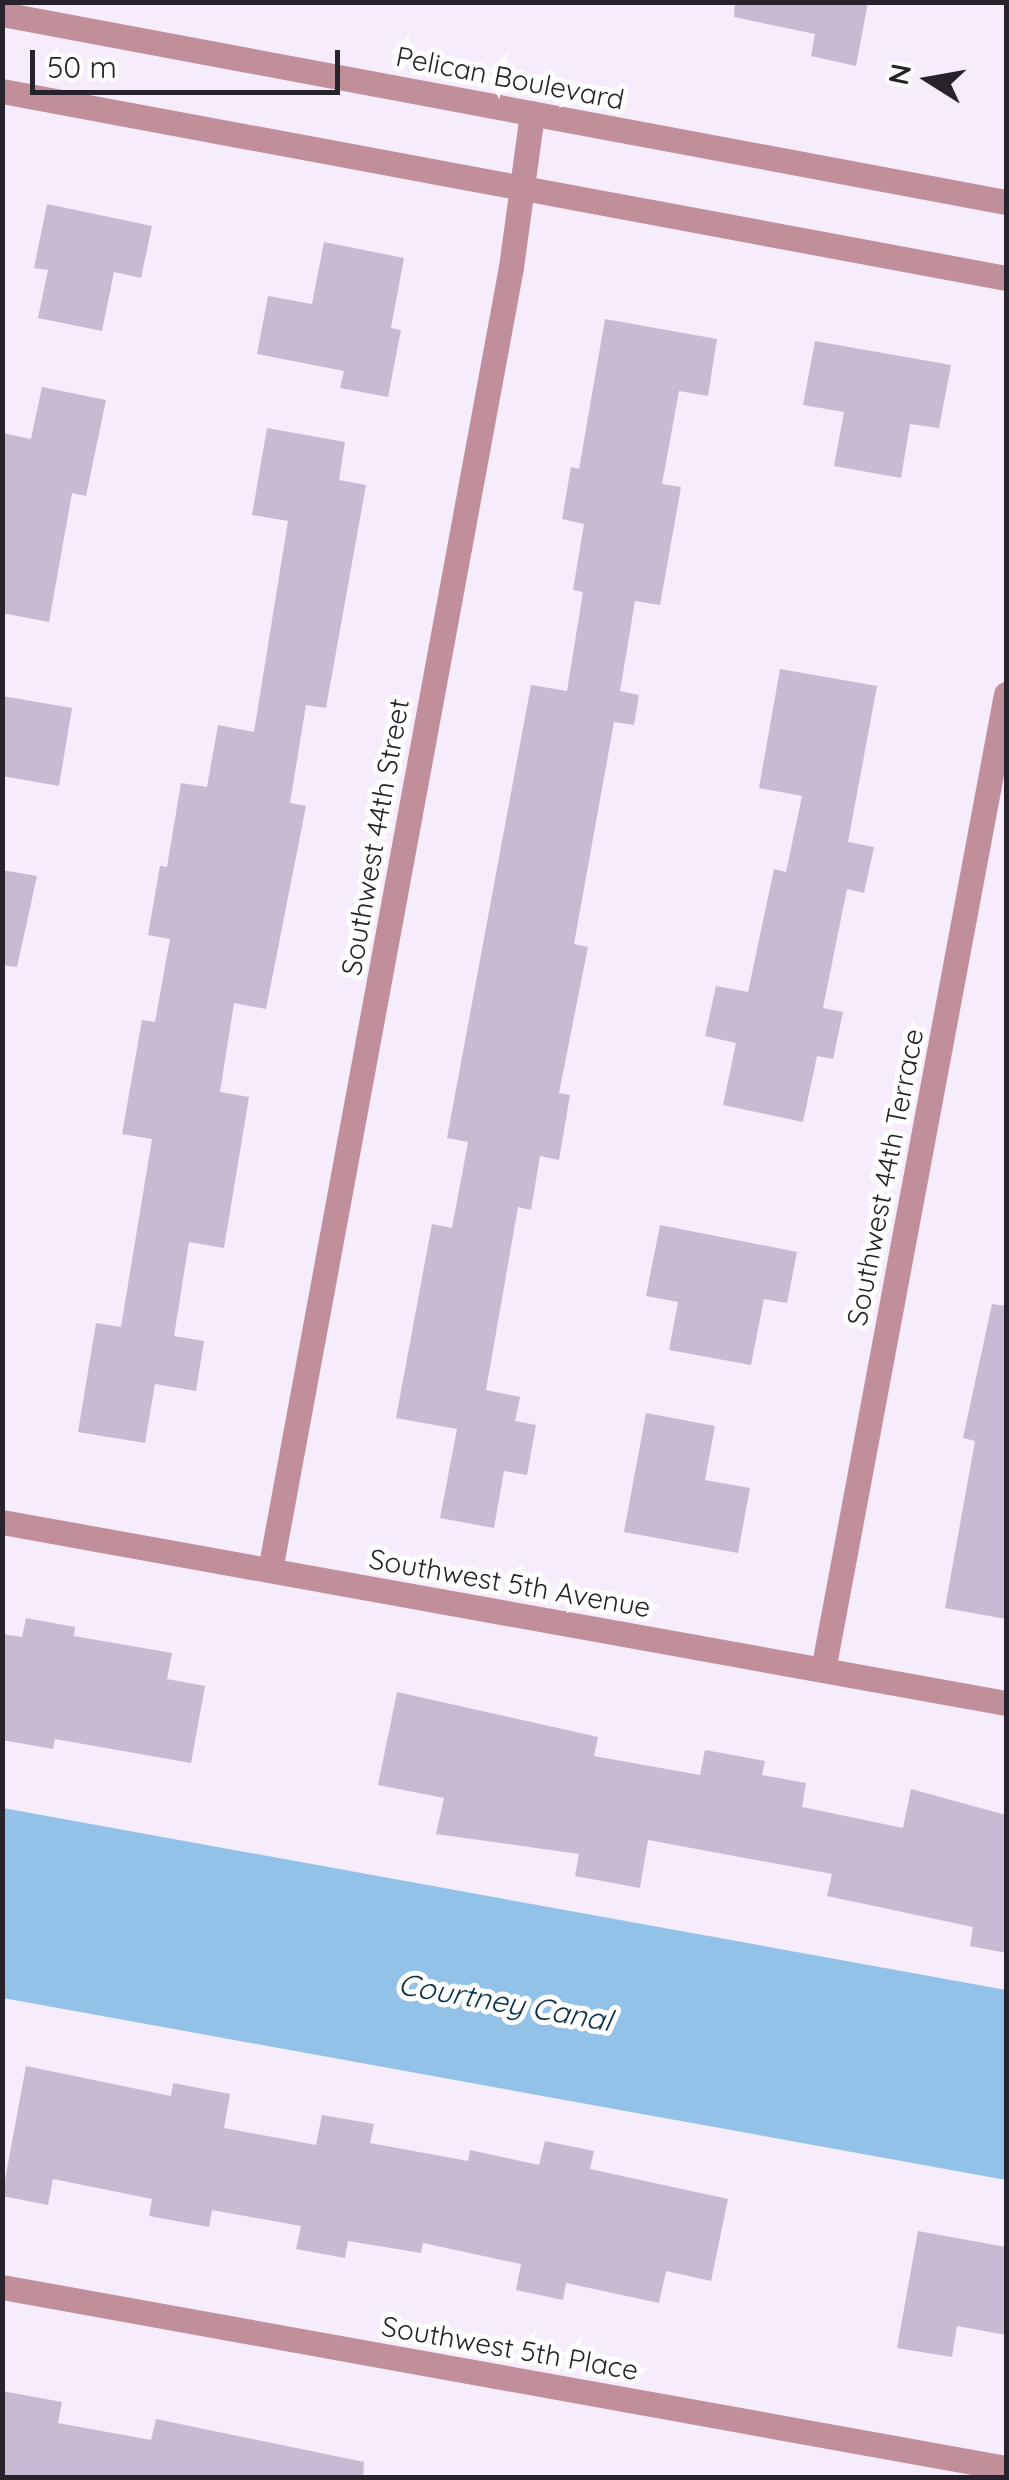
<!DOCTYPE html>
<style>
body{margin:0}
#map{position:relative;width:1009px;height:2480px;overflow:hidden;background:#f6ecfc;font-family:Quicksand,sans-serif}
div>[style]{position:absolute}
.water>*{inset:0;background:#93c2e9}
.building>*{inset:0;background:#c8bad3}
.minor>*{height:25px;margin:-12.5px;padding:0 12.5px;transform-origin:12.5px;border-radius:12.5px;background:#c08f9a}
span{translate:-50% -50%;white-space:nowrap;text-align:center;line-height:1.15;-webkit-text-stroke:10px #fff;paint-order:stroke}
.street-label{font-size:28px;color:#27222b}
.water-label{font-size:30px;color:#0a304a;font-style:italic}
.frame{position:absolute;inset:0;border:5px solid #27222b;pointer-events:none}
.north{position:absolute;left:879px;top:30px;width:100px;height:100px;-webkit-text-stroke:8px #fff;paint-order:stroke;rotate:281deg;font-size:28px;font-weight:700;line-height:40px;text-align:center;color:#27222b}
.north::after{content:'';display:block;margin:auto;width:35px;height:45px;background:#27222b;clip-path:polygon(50% 0,100% 100%,50% 72%,0 100%)}
.scale{position:absolute;left:30px;top:50px;width:310px;height:45px;box-sizing:border-box;border:5px solid #27222b;border-top:0;padding-left:12px;font-size:30px;line-height:35px;white-space:nowrap;color:#27222b;-webkit-text-stroke:8px #fff;paint-order:stroke}
</style>
<div id="map">
<div class="water">
<i style="clip-path:polygon(3px 1808px,1006px 1990px,1006px 2180px,3px 1998px)"></i>
</div>
<div class="building">
<i style="clip-path:polygon(735px 2px,868px 2px,856px 66px,811px 56px,815px 34px,734px 17px)"></i>
<i style="clip-path:polygon(47px 204px,152px 226px,141px 278px,114px 272px,102px 331px,38px 318px,48px 270px,34px 268px)"></i>
<i style="clip-path:polygon(324px 242px,404px 258px,391px 328px,401px 330px,388px 397px,340px 388px,344px 371px,257px 354px,268px 296px,312px 304px)"></i>
<i style="clip-path:polygon(605px 319px,717px 339px,708px 396px,679px 391px,662px 484px,681px 487px,660px 605px,635px 601px,620px 691px,639px 695px,634px 725px,614px 722px,574px 944px,588px 947px,559px 1093px,570px 1095px,559px 1160px,540px 1156px,531px 1210px,518px 1207px,486px 1390px,520px 1397px,515px 1421px,536px 1425px,527px 1475px,504px 1471px,494px 1528px,440px 1518px,457px 1429px,396px 1418px,432px 1224px,452px 1228px,468px 1142px,447px 1138px,531px 685px,567px 691px,583px 592px,573px 590px,584px 524px,562px 519px,571px 467px,579px 469px)"></i>
<i style="clip-path:polygon(815px 341px,951px 365px,939px 428px,910px 424px,901px 478px,834px 466px,844px 412px,803px 405px)"></i>
<i style="clip-path:polygon(42px 387px,106px 400px,86px 496px,72px 493px,49px 622px,2px 613px,2px 433px,31px 439px)"></i>
<i style="clip-path:polygon(267px 428px,345px 442px,339px 480px,366px 485px,326px 708px,306px 705px,290px 803px,306px 806px,266px 1009px,234px 1003px,220px 1092px,249px 1097px,224px 1248px,189px 1242px,174px 1336px,204px 1341px,196px 1391px,155px 1384px,145px 1443px,78px 1432px,96px 1323px,121px 1327px,152px 1139px,122px 1134px,142px 1020px,155px 1022px,170px 939px,148px 935px,160px 866px,167px 867px,181px 783px,207px 787px,218px 725px,254px 732px,288px 521px,252px 515px)"></i>
<i style="clip-path:polygon(780px 669px,877px 686px,848px 842px,874px 847px,864px 893px,847px 889px,823px 1008px,843px 1012px,833px 1059px,817px 1056px,803px 1122px,723px 1105px,736px 1043px,705px 1036px,716px 986px,748px 992px,774px 869px,786px 872px,802px 796px,759px 788px)"></i>
<i style="clip-path:polygon(2px 696px,72px 708px,59px 786px,2px 776px)"></i>
<i style="clip-path:polygon(2px 870px,37px 876px,17px 967px,2px 965px)"></i>
<i style="clip-path:polygon(660px 1225px,797px 1252px,787px 1303px,764px 1299px,751px 1365px,669px 1350px,678px 1302px,646px 1296px)"></i>
<i style="clip-path:polygon(992px 1304px,1006px 1306px,1006px 1619px,945px 1608px,975px 1441px,963px 1438px)"></i>
<i style="clip-path:polygon(646px 1413px,715px 1426px,705px 1480px,750px 1488px,738px 1553px,624px 1532px)"></i>
<i style="clip-path:polygon(26px 1618px,75px 1627px,74px 1636px,172px 1653px,167px 1679px,205px 1686px,191px 1763px,55px 1739px,53px 1749px,2px 1740px,2px 1634px,22px 1637px)"></i>
<i style="clip-path:polygon(397px 1692px,598px 1737px,594px 1756px,700px 1775px,705px 1750px,765px 1761px,762px 1775px,806px 1783px,802px 1807px,903px 1828px,911px 1789px,1006px 1815px,1006px 1953px,970px 1946px,973px 1927px,827px 1896px,832px 1874px,648px 1840px,640px 1888px,575px 1876px,579px 1854px,436px 1834px,444px 1798px,378px 1785px)"></i>
<i style="clip-path:polygon(26px 2066px,171px 2096px,173px 2083px,230px 2094px,224px 2128px,316px 2145px,322px 2115px,374px 2124px,370px 2143px,468px 2161px,470px 2150px,539px 2165px,545px 2141px,594px 2151px,590px 2169px,728px 2199px,711px 2281px,666px 2271px,659px 2303px,566px 2283px,563px 2300px,516px 2290px,521px 2264px,423px 2243px,421px 2253px,348px 2241px,345px 2258px,296px 2249px,301px 2226px,212px 2210px,209px 2227px,149px 2216px,152px 2199px,53px 2179px,48px 2205px,2px 2196px)"></i>
<i style="clip-path:polygon(918px 2231px,1006px 2247px,1006px 2335px,957px 2326px,952px 2357px,897px 2348px)"></i>
<i style="clip-path:polygon(2px 2391px,62px 2402px,58px 2423px,151px 2440px,156px 2419px,364px 2462px,363px 2478px,2px 2478px)"></i>
</div>
<div class="minor">
<i style="left:2px;top:14px;width:1021px;rotate:10.61deg"></i>
<i style="left:2px;top:91px;width:1021px;rotate:10.55deg"></i>
<i style="left:2px;top:1522px;width:1020px;rotate:10.22deg"></i>
<i style="left:270px;top:1570px;width:1325px;rotate:-79.52deg"></i>
<i style="left:511px;top:267px;width:155px;rotate:-82.2deg"></i>
<i style="left:823px;top:1670px;width:993px;rotate:-79.38deg"></i>
<i style="left:2px;top:2287px;width:1020px;rotate:10.22deg"></i>
</div>
<div class="street-label">
<span style="left:510px;top:78px;rotate:11deg">Pelican Boulevard</span>
<span style="left:375px;top:837px;rotate:-80deg">Southwest 44th Street</span>
<span style="left:885px;top:1177px;rotate:-79deg">Southwest 44th Terrace</span>
<span style="left:510px;top:1583px;rotate:10deg">Southwest 5th Avenue</span>
<span style="left:510px;top:2348px;rotate:10deg">Southwest 5th Place</span>
</div>
<div class="water-label">
<span style="left:505px;top:2002px;rotate:10deg">Courtney Canal</span>
</div>
<div class="frame"></div>
<div class="north">N</div>
<div class="scale">50 m</div>
</div>
